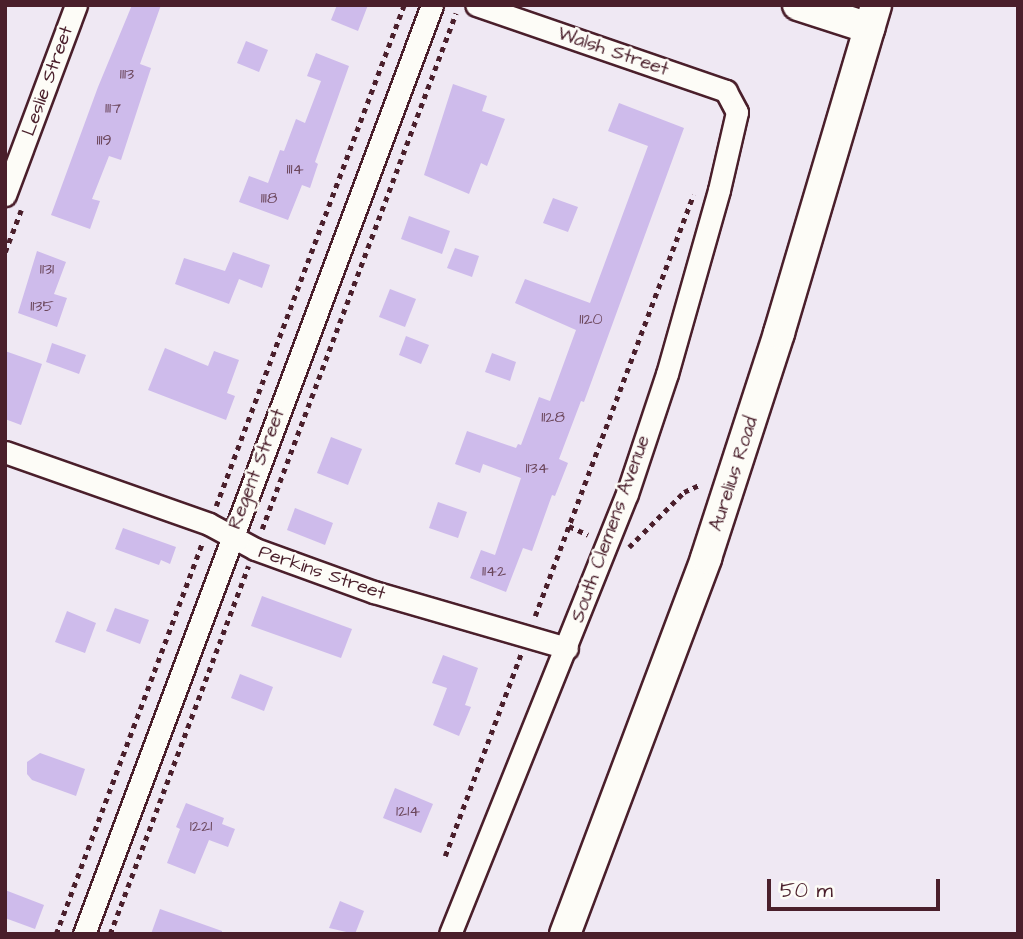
<!DOCTYPE html>
<style>
body{margin:0}
#map{position:relative;width:1023px;height:939px;overflow:hidden;background:#efe8f3;font-family:"Architects Daughter",sans-serif}
div>[style]{position:absolute}
.building>*{inset:0;background:#cebbeb}
.path>*{height:4.5px;margin-top:-2.25px;transform-origin:0;background:repeating-linear-gradient(90deg,#4a1f2b 0 5px,transparent 0 10px)}
.roads{filter:drop-shadow(2px 0 #4a1f2b) drop-shadow(-2px 0 #4a1f2b) drop-shadow(0 2px #4a1f2b) drop-shadow(0 -2px #4a1f2b)}
.street>*{height:21px;margin:-10.5px;padding:0 10.5px;transform-origin:10.5px;border-radius:10.5px;background:#fdfcf7}
.secondary>*{height:30px;margin:-15px;padding:0 15px;transform-origin:15px;border-radius:15px;background:#fdfcf7}
span{translate:-50% -50%;white-space:nowrap;text-align:center;line-height:1.15;-webkit-text-stroke:5px #fdfcf7;paint-order:stroke}
.number-label{font-size:16px;color:#6b465b}
.number-label span{-webkit-text-stroke-width:0}
.street-label{font-size:19px;color:#4a1f2b}
.frame{position:absolute;inset:0;border:7px solid #4a1f2b;pointer-events:none}
.scale{position:absolute;left:767px;top:879px;width:173px;height:32px;box-sizing:border-box;border:4px solid #4a1f2b;border-top:0;padding-left:9px;font-size:21px;line-height:24px;white-space:nowrap;color:#4a1f2b;-webkit-text-stroke:5px #fdfcf7;paint-order:stroke}
</style>
<div id="map">
<div class="building">
<i style="clip-path:polygon(132px 5px,161px 5px,140px 64px,151px 68px,121px 160px,109px 156px,92px 199px,100px 201px,90px 229px,51px 215px,98px 87px)"></i>
<i style="clip-path:polygon(337px 5px,368px 5px,358px 31px,331px 20px)"></i>
<i style="clip-path:polygon(246px 41px,268px 50px,259px 72px,237px 63px)"></i>
<i style="clip-path:polygon(316px 53px,349px 66px,315px 162px,318px 164px,310px 188px,302px 185px,288px 220px,239px 202px,249px 176px,268px 183px,280px 150px,284px 151px,296px 119px,305px 123px,321px 81px,307px 76px)"></i>
<i style="clip-path:polygon(453px 84px,487px 96px,482px 111px,505px 119px,487px 166px,481px 163px,469px 194px,424px 175px)"></i>
<i style="clip-path:polygon(619px 103px,684px 128px,584px 402px,581px 401px,559px 459px,568px 463px,555px 496px,552px 495px,532px 551px,523px 548px,506px 592px,470px 578px,481px 550px,495px 555px,521px 478px,483px 464px,480px 473px,455px 464px,467px 431px,516px 448px,518px 444px,521px 445px,539px 397px,550px 401px,576px 330px,515px 303px,525px 279px,590px 303px,648px 146px,608px 131px)"></i>
<i style="clip-path:polygon(553px 198px,578px 207px,568px 232px,543px 223px)"></i>
<i style="clip-path:polygon(409px 216px,450px 231px,442px 254px,401px 239px)"></i>
<i style="clip-path:polygon(455px 248px,479px 256px,472px 277px,447px 268px)"></i>
<i style="clip-path:polygon(37px 251px,66px 262px,54px 294px,67px 298px,57px 327px,18px 313px)"></i>
<i style="clip-path:polygon(233px 252px,270px 265px,262px 288px,239px 279px,229px 304px,175px 284px,184px 258px,225px 271px)"></i>
<i style="clip-path:polygon(390px 289px,416px 299px,405px 327px,379px 317px)"></i>
<i style="clip-path:polygon(406px 336px,429px 345px,421px 364px,399px 355px)"></i>
<i style="clip-path:polygon(52px 343px,86px 355px,79px 374px,46px 362px)"></i>
<i style="clip-path:polygon(165px 348px,208px 366px,214px 351px,239px 360px,227px 393px,235px 396px,226px 420px,148px 390px)"></i>
<i style="clip-path:polygon(5px 351px,42px 364px,21px 425px,5px 419px)"></i>
<i style="clip-path:polygon(492px 353px,516px 362px,510px 381px,485px 372px)"></i>
<i style="clip-path:polygon(331px 437px,362px 449px,348px 485px,317px 473px)"></i>
<i style="clip-path:polygon(438px 502px,467px 512px,458px 538px,429px 528px)"></i>
<i style="clip-path:polygon(295px 508px,333px 523px,325px 545px,287px 530px)"></i>
<i style="clip-path:polygon(123px 528px,176px 547px,170px 564px,161px 560px,159px 565px,115px 549px)"></i>
<i style="clip-path:polygon(262px 596px,352px 629px,341px 658px,251px 626px)"></i>
<i style="clip-path:polygon(115px 608px,149px 620px,140px 644px,106px 631px)"></i>
<i style="clip-path:polygon(67px 611px,96px 623px,85px 653px,55px 642px)"></i>
<i style="clip-path:polygon(443px 655px,478px 668px,465px 705px,471px 707px,459px 736px,433px 725px,447px 688px,432px 683px)"></i>
<i style="clip-path:polygon(240px 674px,273px 687px,264px 711px,231px 698px)"></i>
<i style="clip-path:polygon(40px 753px,85px 769px,76px 796px,32px 780px,27px 774px,27px 762px)"></i>
<i style="clip-path:polygon(395px 788px,433px 804px,421px 833px,383px 818px)"></i>
<i style="clip-path:polygon(186px 803px,224px 818px,222px 824px,235px 829px,228px 847px,209px 840px,195px 874px,167px 863px,180px 829px,176px 827px)"></i>
<i style="clip-path:polygon(5px 890px,44px 905px,35px 929px,5px 918px)"></i>
<i style="clip-path:polygon(340px 901px,364px 911px,355px 934px,329px 928px)"></i>
<i style="clip-path:polygon(160px 909px,222px 931px,222px 934px,151px 934px)"></i>
</div>
<div class="path">
<i style="left:5px;top:252px;width:45px;rotate:-69.1deg"></i>
<i style="left:216px;top:506px;width:535px;rotate:-69.43deg"></i>
<i style="left:569px;top:526px;width:21px;rotate:25deg"></i>
<i style="left:262px;top:529px;width:551px;rotate:-69.4deg"></i>
<i style="left:629px;top:547px;width:78px;rotate:-45deg"></i>
<i style="left:684px;top:492px;width:19px;rotate:-25deg"></i>
<i style="left:535px;top:616px;width:450px;rotate:-69.4deg"></i>
<i style="left:445px;top:856px;width:216px;rotate:-69.4deg"></i>
<i style="left:56px;top:934px;width:417px;rotate:-69.5deg"></i>
<i style="left:110px;top:934px;width:393px;rotate:-69.4deg"></i>
</div>
<div class="roads">
<div class="street">
<i style="left:5px;top:195px;width:203px;rotate:-69.5deg"></i>
<i style="left:5px;top:452px;width:216px;rotate:19.4deg"></i>
<i style="left:209px;top:524px;width:52px;rotate:28.5deg"></i>
<i style="left:255px;top:549px;width:127px;rotate:19.9deg"></i>
<i style="left:374px;top:592px;width:201px;rotate:16.2deg"></i>
<i style="left:84px;top:934px;width:992px;rotate:-69.46deg"></i>
<i style="left:450px;top:934px;width:474px;rotate:-68.1deg"></i>
<i style="left:627px;top:494px;width:126px;rotate:-71.6deg"></i>
<i style="left:667px;top:374px;width:191px;rotate:-74.2deg"></i>
<i style="left:719px;top:190px;width:80px;rotate:-77deg"></i>
<i style="left:737px;top:112px;width:24px;rotate:-118deg"></i>
<i style="left:726px;top:91px;width:264px;rotate:-161deg"></i>
</div>
<div class="secondary">
<i style="left:798px;top:5px;width:75px;rotate:17.9deg"></i>
<i style="left:565px;top:934px;width:402px;rotate:-69.4deg"></i>
<i style="left:706px;top:558px;width:237px;rotate:-72deg"></i>
<i style="left:779px;top:333px;width:342px;rotate:-73.5deg"></i>
</div>
</div>
<div class="number-label">
<span style="left:127px;top:74px">1113</span>
<span style="left:113px;top:108px">1117</span>
<span style="left:104px;top:140px">1119</span>
<span style="left:295px;top:169px">1114</span>
<span style="left:269px;top:198px">1118</span>
<span style="left:47px;top:269px">1131</span>
<span style="left:42px;top:306px">1135</span>
<span style="left:591px;top:319px">1120</span>
<span style="left:553px;top:417px">1128</span>
<span style="left:537px;top:468px">1134</span>
<span style="left:494px;top:571px">1142</span>
<span style="left:408px;top:811px">1214</span>
<span style="left:201px;top:826px">1221</span>
</div>
<div class="street-label">
<span style="left:613px;top:52px;rotate:19deg">Walsh Street</span>
<span style="left:48px;top:81px;rotate:-70deg">Leslie Street</span>
<span style="left:257px;top:469px;rotate:-69deg">Regent Street</span>
<span style="left:734px;top:474px;rotate:-72deg">Aurelius Road</span>
<span style="left:611px;top:529px;rotate:-70deg">South Clemens Avenue</span>
<span style="left:322px;top:573px;rotate:19deg">Perkins Street</span>
</div>
<div class="frame"></div>
<div class="scale">50 m</div>
</div>
